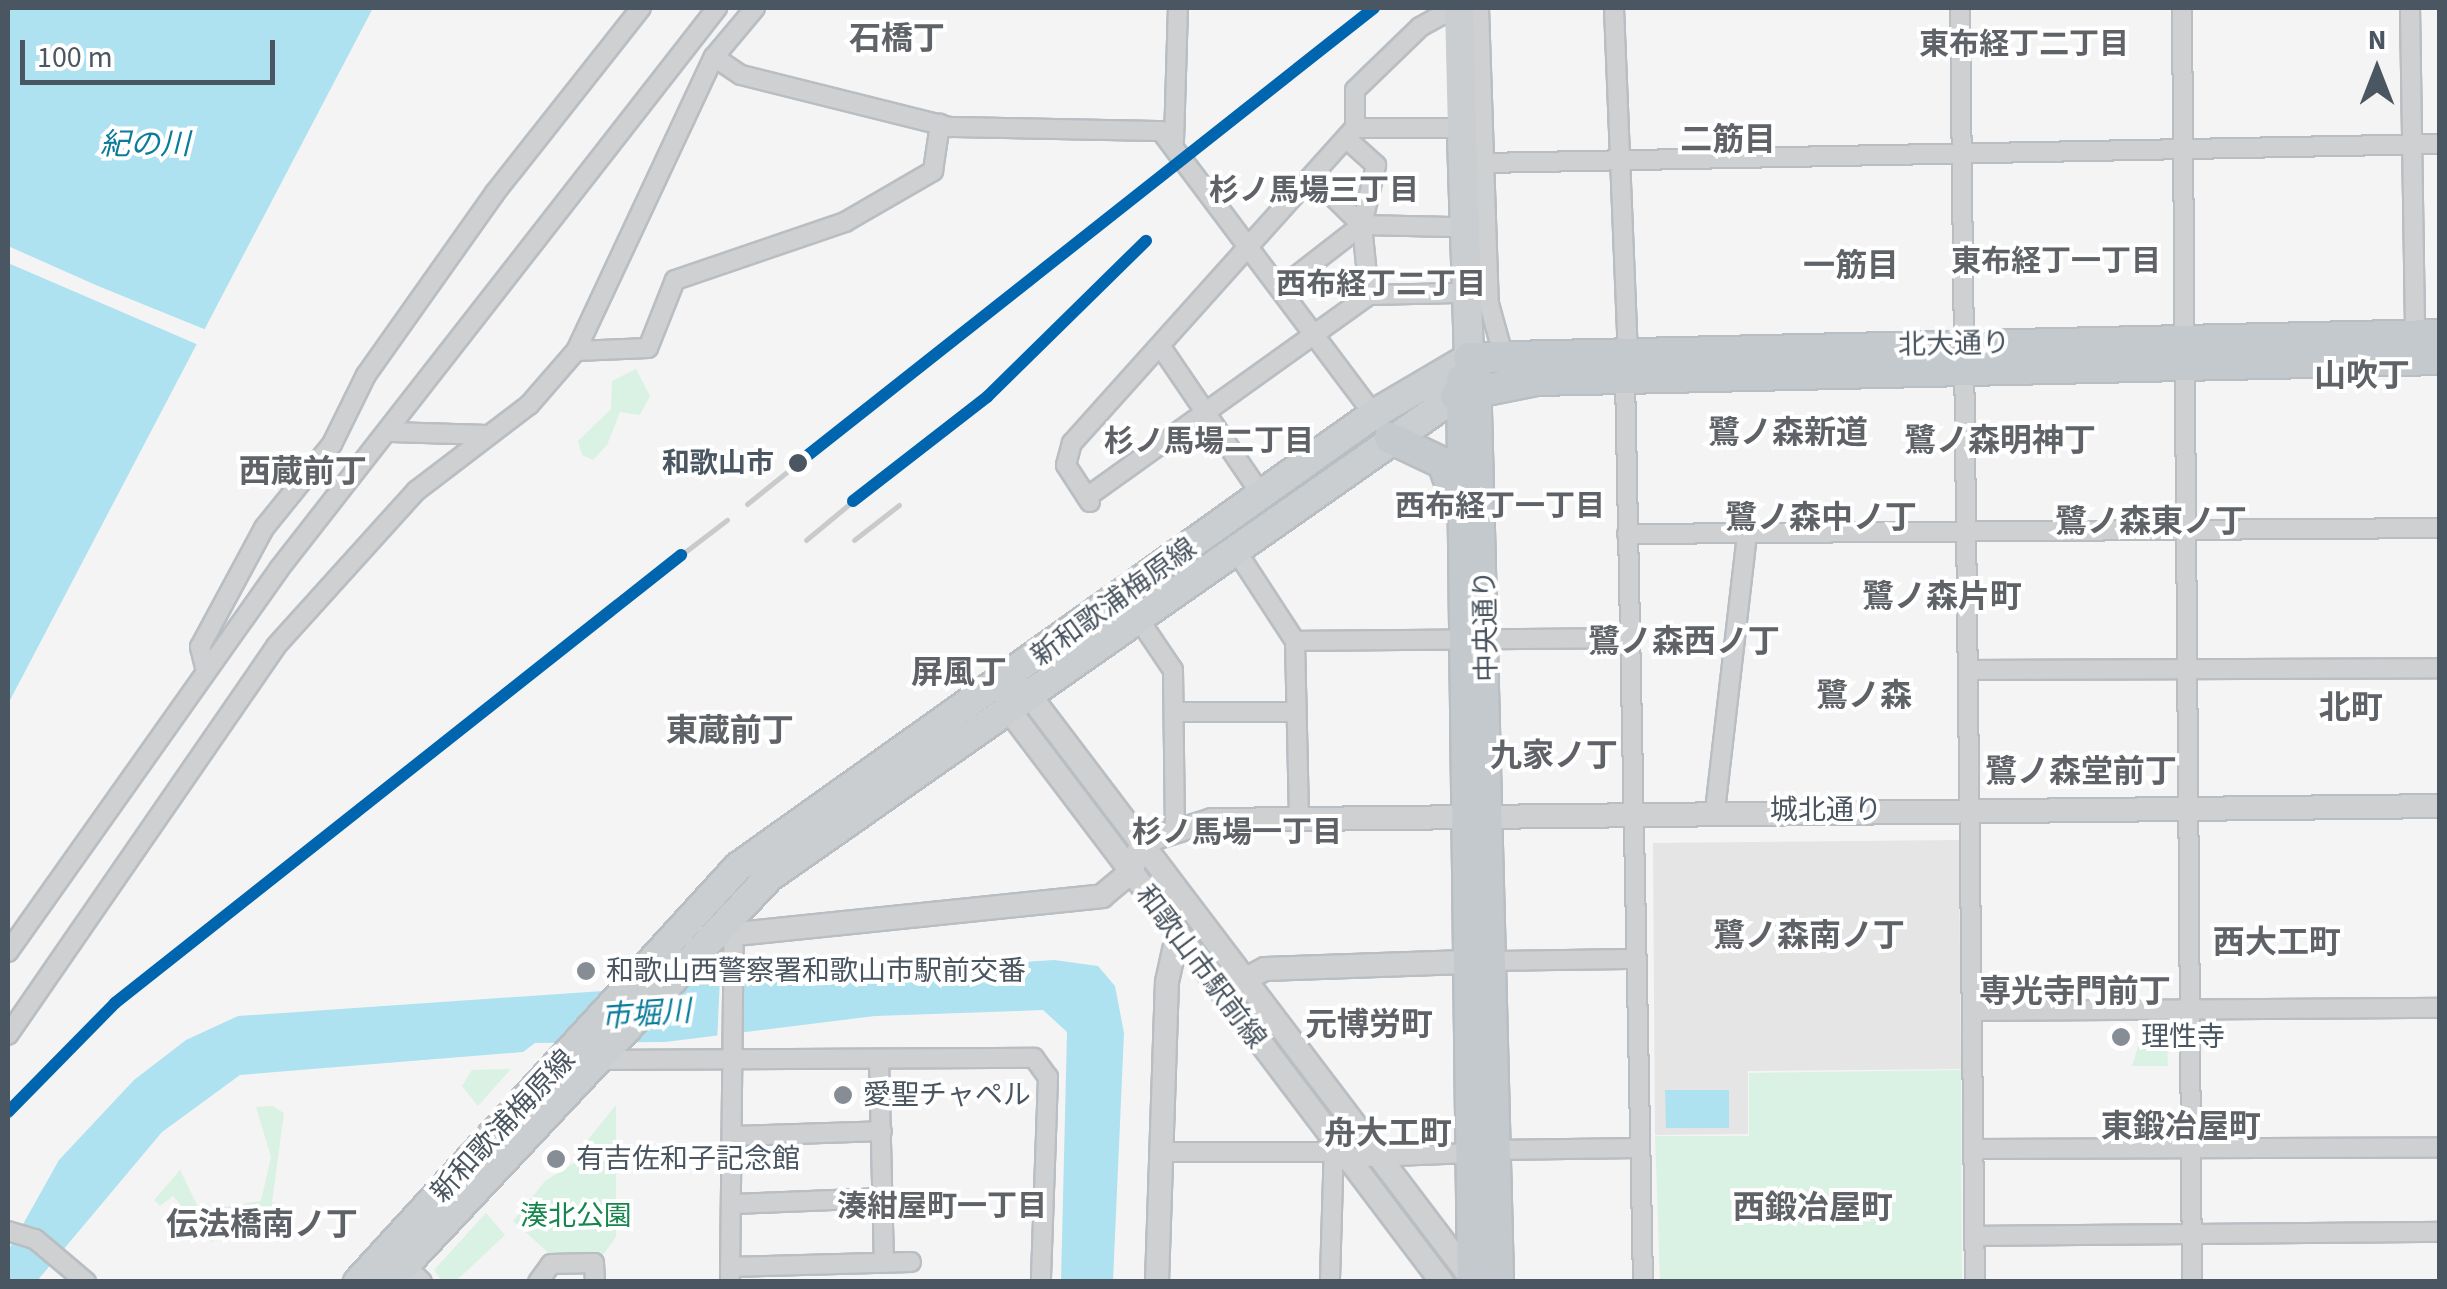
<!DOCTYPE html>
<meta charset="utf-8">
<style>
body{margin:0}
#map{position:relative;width:2447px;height:1289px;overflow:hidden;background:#f4f4f4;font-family:"Source Sans 3","Noto Sans JP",sans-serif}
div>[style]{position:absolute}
.education>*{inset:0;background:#e6e5e6}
.green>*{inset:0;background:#d9f2e3}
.water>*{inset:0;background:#aee2f0}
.pier>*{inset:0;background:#f4f4f4}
.roads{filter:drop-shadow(2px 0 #b9bec3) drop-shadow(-2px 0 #b9bec3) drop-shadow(0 2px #b9bec3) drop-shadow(0 -2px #b9bec3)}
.minor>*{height:18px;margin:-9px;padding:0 9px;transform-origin:9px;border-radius:9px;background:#ced0d2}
.tertiary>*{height:22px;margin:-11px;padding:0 11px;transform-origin:11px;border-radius:11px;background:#ced0d2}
.primary>*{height:28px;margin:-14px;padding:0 14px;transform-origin:14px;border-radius:14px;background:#caced1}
.trunk>*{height:30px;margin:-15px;padding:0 15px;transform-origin:15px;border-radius:15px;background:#c4c9cd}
.rail>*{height:5px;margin:-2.5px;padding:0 2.5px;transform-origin:2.5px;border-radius:2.5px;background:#c9cacc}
.primary-bridge>*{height:28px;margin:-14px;padding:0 14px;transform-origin:14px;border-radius:14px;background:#caced1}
.rail-1>*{height:12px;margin:-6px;padding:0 6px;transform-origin:6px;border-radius:6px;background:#0065af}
.dots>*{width:28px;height:28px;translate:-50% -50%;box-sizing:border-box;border:5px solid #fff;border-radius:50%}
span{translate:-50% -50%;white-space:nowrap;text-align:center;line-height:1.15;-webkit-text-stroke:8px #fff;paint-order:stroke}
.street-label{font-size:28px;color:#4a5661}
.stop-label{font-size:28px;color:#4a5661;font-weight:700}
.right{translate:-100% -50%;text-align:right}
.poi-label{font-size:28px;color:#4a5661}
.left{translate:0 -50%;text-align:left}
.park-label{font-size:28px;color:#17864f}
.neighbourhood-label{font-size:30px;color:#5f6368;font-weight:700}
.water-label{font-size:30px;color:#0c7c9b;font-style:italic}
.quarter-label{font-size:32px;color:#5f6368;font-weight:700}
.frame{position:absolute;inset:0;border:10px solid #4a5661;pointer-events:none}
.north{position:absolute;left:2327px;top:20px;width:100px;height:100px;-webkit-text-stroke:8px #fff;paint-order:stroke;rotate:0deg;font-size:28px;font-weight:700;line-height:40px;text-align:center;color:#4a5661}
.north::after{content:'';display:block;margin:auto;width:35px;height:45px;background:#4a5661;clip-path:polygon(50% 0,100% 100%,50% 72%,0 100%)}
.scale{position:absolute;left:20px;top:40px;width:255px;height:45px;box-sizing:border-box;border:5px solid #4a5661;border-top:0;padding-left:12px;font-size:30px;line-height:35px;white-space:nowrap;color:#4a5661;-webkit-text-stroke:8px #fff;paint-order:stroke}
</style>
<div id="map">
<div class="education">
<i style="clip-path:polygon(1959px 840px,1961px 1069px,1748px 1071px,1748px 1134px,1655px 1135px,1653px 843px)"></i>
</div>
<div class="green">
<i style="clip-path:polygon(636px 369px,650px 396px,640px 415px,620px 412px,607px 445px,593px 460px,582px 455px,578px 441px,611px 409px,612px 381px)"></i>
<i style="clip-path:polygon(2146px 1022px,2166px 1022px,2168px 1066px,2132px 1066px)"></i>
<i style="clip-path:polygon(511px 1069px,478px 1106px,462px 1086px,472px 1070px)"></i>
<i style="clip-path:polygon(1961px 1070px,1962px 1281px,1660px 1281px,1655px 1136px,1749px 1136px,1749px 1073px)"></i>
<i style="clip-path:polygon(616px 1105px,616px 1237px,602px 1256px,552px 1256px,513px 1221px,545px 1181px,587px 1155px,581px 1148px)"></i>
<i style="clip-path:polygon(272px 1106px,284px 1113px,272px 1202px,295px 1221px,290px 1230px,263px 1213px,211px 1242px,173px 1196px,160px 1206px,154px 1200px,180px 1170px,200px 1211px,261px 1201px,271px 1157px,256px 1107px)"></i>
<i style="clip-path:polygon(486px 1213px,505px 1235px,456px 1281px,442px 1281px,434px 1270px)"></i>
</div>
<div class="water">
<i style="clip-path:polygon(8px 8px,373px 8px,8px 704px)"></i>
<i style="clip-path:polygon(1054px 960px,1098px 966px,1115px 986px,1124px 1033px,1113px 1281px,1061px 1281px,1067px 1032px,1043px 1010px,875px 1016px,665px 1042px,535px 1043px,523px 1052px,240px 1075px,162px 1132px,37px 1281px,8px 1281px,8px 1251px,59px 1160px,134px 1080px,186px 1040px,238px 1016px)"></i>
<i style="clip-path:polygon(1665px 1090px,1729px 1090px,1729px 1128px,1666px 1128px)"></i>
</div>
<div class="pier">
<i style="clip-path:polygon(8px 246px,98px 286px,209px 331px,201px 346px,8px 263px)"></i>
<i style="clip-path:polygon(744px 977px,742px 1042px,717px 1043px,720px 978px)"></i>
</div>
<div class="roads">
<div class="minor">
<i style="left:755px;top:8px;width:64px;rotate:129.9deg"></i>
<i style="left:714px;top:57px;width:32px;rotate:34deg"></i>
<i style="left:741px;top:75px;width:215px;rotate:14deg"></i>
<i style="left:950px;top:127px;width:211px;rotate:1.1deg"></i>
<i style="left:1161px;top:131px;width:363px;rotate:53.1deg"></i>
<i style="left:1479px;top:8px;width:296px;rotate:88.1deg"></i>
<i style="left:1489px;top:304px;width:52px;rotate:74.4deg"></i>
<i style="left:1614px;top:8px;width:343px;rotate:87.7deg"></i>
<i style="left:1960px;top:8px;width:1274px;rotate:89.33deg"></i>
<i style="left:2182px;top:8px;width:1274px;rotate:89.55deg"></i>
<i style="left:2410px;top:8px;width:328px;rotate:89.1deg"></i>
<i style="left:1355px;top:128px;width:38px;rotate:-90deg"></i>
<i style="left:1355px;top:90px;width:91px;rotate:-44.1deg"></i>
<i style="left:1420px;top:27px;width:39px;rotate:-29deg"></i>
<i style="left:1348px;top:140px;width:38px;rotate:42deg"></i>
<i style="left:1376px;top:165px;width:62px;rotate:103.1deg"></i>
<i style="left:1362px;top:225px;width:70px;rotate:84.3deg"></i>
<i style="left:1174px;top:141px;width:133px;rotate:-88.3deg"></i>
<i style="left:1484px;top:163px;width:956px;rotate:-1.14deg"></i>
<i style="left:1362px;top:225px;width:90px;rotate:1.3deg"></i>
<i style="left:1282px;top:287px;width:101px;rotate:-37.8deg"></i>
<i style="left:1362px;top:225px;width:67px;rotate:-135.6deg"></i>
<i style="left:1161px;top:347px;width:178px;rotate:55.8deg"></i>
<i style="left:576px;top:351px;width:72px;rotate:-2.4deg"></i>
<i style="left:648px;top:348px;width:73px;rotate:-68.3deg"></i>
<i style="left:675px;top:280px;width:180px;rotate:-18.8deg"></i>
<i style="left:845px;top:222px;width:102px;rotate:-30.1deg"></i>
<i style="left:933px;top:171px;width:48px;rotate:-81.5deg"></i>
<i style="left:1625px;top:377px;width:905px;rotate:88.86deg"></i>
<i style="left:392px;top:432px;width:94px;rotate:1.8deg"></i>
<i style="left:1087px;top:497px;width:347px;rotate:-35.6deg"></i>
<i style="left:1369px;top:295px;width:89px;rotate:-1.3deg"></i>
<i style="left:1090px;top:502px;width:44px;rotate:-123deg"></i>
<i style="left:1066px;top:465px;width:23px;rotate:-75deg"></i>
<i style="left:1072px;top:443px;width:423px;rotate:-48.1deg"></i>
<i style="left:1355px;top:128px;width:128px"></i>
<i style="left:1627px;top:534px;width:813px;rotate:-0.42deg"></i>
<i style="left:1235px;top:549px;width:110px;rotate:56.9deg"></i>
<i style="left:1295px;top:641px;width:177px;rotate:88.7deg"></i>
<i style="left:1138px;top:618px;width:63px;rotate:56.1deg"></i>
<i style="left:1173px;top:670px;width:155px;rotate:89.3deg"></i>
<i style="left:1295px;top:641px;width:334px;rotate:-0.5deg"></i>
<i style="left:1972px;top:670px;width:468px;rotate:-0.2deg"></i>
<i style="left:206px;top:671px;width:25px;rotate:-104deg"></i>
<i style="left:200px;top:647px;width:135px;rotate:-61.7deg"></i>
<i style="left:264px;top:528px;width:108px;rotate:-51deg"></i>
<i style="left:332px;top:444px;width:77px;rotate:-63.8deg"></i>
<i style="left:366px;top:375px;width:222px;rotate:-54.7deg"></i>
<i style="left:494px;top:194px;width:237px;rotate:-51.7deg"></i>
<i style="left:1174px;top:712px;width:122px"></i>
<i style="left:1715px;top:811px;width:280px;rotate:-83.4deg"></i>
<i style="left:8px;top:952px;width:469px;rotate:-54.7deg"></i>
<i style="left:279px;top:569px;width:712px;rotate:-52.02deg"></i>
<i style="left:1492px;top:961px;width:145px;rotate:-0.8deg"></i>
<i style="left:1974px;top:1011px;width:466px;rotate:-0.4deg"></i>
<i style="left:8px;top:1035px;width:472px;rotate:-55.4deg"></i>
<i style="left:276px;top:646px;width:209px;rotate:-47.9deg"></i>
<i style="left:416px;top:491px;width:142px;rotate:-37.3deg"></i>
<i style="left:529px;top:405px;width:72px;rotate:-49deg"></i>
<i style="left:576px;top:351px;width:325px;rotate:-64.9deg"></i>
<i style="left:595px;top:1060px;width:439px;rotate:-0.3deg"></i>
<i style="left:1034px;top:1058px;width:24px;rotate:54deg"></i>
<i style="left:1048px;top:1077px;width:205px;rotate:92deg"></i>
<i style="left:879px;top:1060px;width:203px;rotate:88.6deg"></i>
<i style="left:735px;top:1136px;width:147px;rotate:-1.9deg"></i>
<i style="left:1975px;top:1149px;width:465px;rotate:-0.2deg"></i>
<i style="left:1495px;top:1150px;width:144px;rotate:-0.8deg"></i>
<i style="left:1162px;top:1152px;width:159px"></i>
<i style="left:1321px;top:1152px;width:15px;rotate:-32deg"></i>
<i style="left:1334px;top:1144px;width:138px;rotate:91.7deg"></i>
<i style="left:1345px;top:1158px;width:123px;rotate:-2.3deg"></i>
<i style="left:734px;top:1204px;width:149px;rotate:-2.3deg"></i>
<i style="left:8px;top:1231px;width:28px;rotate:17deg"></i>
<i style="left:35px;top:1239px;width:67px;rotate:40.1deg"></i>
<i style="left:1975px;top:1236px;width:465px;rotate:-0.5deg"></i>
<i style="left:405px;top:1265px;width:24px;rotate:45deg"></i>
<i style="left:730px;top:1267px;width:181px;rotate:-1.6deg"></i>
<i style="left:538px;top:1282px;width:22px;rotate:-54deg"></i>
<i style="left:551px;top:1264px;width:43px;rotate:-1.3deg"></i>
<i style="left:594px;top:1263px;width:19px;rotate:87deg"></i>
<i style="left:730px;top:1282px;width:356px;rotate:-89.4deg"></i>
</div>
<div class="tertiary">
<i style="left:708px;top:937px;width:396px;rotate:-5.9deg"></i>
<i style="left:1102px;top:896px;width:38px;rotate:-40deg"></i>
<i style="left:1131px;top:872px;width:32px;rotate:-70deg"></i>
<i style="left:1142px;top:842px;width:73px;rotate:-17.4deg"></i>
<i style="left:1212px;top:820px;width:1228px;rotate:-0.65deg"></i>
<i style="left:1246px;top:979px;width:21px;rotate:-28deg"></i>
<i style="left:1265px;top:969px;width:200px;rotate:-2deg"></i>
<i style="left:1157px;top:1282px;width:300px;rotate:-88.1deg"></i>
<i style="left:1167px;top:982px;width:47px;rotate:-77.7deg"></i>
<i style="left:1442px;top:1282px;width:722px;rotate:-127.12deg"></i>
<i style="left:1006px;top:706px;width:26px;rotate:-90deg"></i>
<i style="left:1006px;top:680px;width:24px;rotate:30deg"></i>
<i style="left:1027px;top:692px;width:740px;rotate:52.85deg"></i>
</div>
<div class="primary">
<i style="left:358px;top:1282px;width:563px;rotate:-47.52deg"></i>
<i style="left:738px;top:867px;width:781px;rotate:-35.46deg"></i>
<i style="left:1374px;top:414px;width:110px;rotate:-30.5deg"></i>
<i style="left:1469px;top:358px;width:223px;rotate:-91.8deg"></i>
<i style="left:389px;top:1282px;width:555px;rotate:-46.82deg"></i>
<i style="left:769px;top:877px;width:839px;rotate:-35deg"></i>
</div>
<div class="trunk">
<i style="left:1469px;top:358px;width:971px;rotate:-1.36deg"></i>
<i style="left:1475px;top:371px;width:911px;rotate:88.55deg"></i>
<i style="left:1462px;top:380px;width:902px;rotate:89.3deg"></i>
<i style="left:1456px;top:396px;width:82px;rotate:-11.3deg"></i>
<i style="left:1536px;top:380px;width:904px;rotate:-1.33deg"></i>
<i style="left:1390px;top:438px;width:59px;rotate:25.3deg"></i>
<i style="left:1443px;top:463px;width:33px;rotate:70deg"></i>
</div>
</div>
<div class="rail">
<i style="left:747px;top:504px;width:65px;rotate:-38.8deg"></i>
<i style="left:806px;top:540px;width:61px;rotate:-39.7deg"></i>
<i style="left:854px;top:540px;width:57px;rotate:-37.9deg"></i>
<i style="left:681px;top:555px;width:58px;rotate:-37.3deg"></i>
</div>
<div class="primary-bridge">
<i style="left:1459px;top:8px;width:127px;rotate:88.6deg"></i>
</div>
<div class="rail-1">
<i style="left:798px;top:463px;width:734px;rotate:-38.31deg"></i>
<i style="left:853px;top:501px;width:170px;rotate:-37.8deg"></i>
<i style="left:987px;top:397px;width:223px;rotate:-44.5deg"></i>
<i style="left:8px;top:1112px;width:153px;rotate:-45.5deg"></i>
<i style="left:115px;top:1003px;width:722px;rotate:-38.36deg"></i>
</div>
<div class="dots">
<i style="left:798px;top:463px;background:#4a5661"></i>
<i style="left:586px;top:971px;background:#868d94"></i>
<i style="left:2121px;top:1037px;background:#868d94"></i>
<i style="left:843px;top:1095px;background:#868d94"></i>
<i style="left:556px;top:1159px;background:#868d94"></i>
</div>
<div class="street-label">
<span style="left:1954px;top:344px;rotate:-1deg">北大通り</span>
<span style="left:1114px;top:602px;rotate:-36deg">新和歌浦梅原線</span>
<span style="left:1486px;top:626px;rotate:-91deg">中央通り</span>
<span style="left:1826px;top:810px">城北通り</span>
<span style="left:1201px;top:967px;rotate:53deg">和歌山市駅前線</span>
<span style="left:503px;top:1126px;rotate:-47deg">新和歌浦梅原線</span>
</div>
<div class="stop-label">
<span class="right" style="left:774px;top:463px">和歌山市</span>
</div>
<div class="poi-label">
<span class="left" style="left:606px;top:971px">和歌山西警察署和歌山市駅前交番</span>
<span class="left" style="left:2141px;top:1037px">理性寺</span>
<span class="left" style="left:863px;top:1095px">愛聖チャペル</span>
<span class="left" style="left:576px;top:1159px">有吉佐和子記念館</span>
</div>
<div class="park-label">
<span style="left:576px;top:1216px">湊北公園</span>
</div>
<div class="neighbourhood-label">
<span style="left:2024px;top:45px">東布経丁二丁目</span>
<span style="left:1314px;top:191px">杉ノ馬場三丁目</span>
<span style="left:2056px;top:262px">東布経丁一丁目</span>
<span style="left:1381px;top:285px">西布経丁二丁目</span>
<span style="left:1209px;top:442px">杉ノ馬場二丁目</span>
<span style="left:1500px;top:507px">西布経丁一丁目</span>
<span style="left:1237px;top:833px">杉ノ馬場一丁目</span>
<span style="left:942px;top:1207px">湊紺屋町一丁目</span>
</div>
<div class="water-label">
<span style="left:145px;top:145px">紀の川</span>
<span style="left:646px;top:1015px;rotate:-4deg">市堀川</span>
</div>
<div class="quarter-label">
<span style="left:897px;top:39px">石橋丁</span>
<span style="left:1728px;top:140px">二筋目</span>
<span style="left:1851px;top:266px">一筋目</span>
<span style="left:2362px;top:376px">山吹丁</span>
<span style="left:1788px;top:433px">鷺ノ森新道</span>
<span style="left:2000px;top:441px">鷺ノ森明神丁</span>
<span style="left:303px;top:472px">西蔵前丁</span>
<span style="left:1821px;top:518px">鷺ノ森中ノ丁</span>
<span style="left:2151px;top:522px">鷺ノ森東ノ丁</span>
<span style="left:1942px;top:597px">鷺ノ森片町</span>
<span style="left:1684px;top:642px">鷺ノ森西ノ丁</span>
<span style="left:959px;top:673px">屏風丁</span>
<span style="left:1864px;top:696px">鷺ノ森</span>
<span style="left:2351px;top:708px">北町</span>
<span style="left:730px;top:731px">東蔵前丁</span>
<span style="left:1554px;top:756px">九家ノ丁</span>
<span style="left:2081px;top:772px">鷺ノ森堂前丁</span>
<span style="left:1809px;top:936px">鷺ノ森南ノ丁</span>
<span style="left:2277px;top:943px">西大工町</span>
<span style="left:2075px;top:992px">専光寺門前丁</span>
<span style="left:1369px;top:1025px">元博労町</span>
<span style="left:2181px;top:1127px">東鍛冶屋町</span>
<span style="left:1388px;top:1134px">舟大工町</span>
<span style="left:1813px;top:1208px">西鍛冶屋町</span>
<span style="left:262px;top:1225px">伝法橋南ノ丁</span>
</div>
<div class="frame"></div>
<div class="north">N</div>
<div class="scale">100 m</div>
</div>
